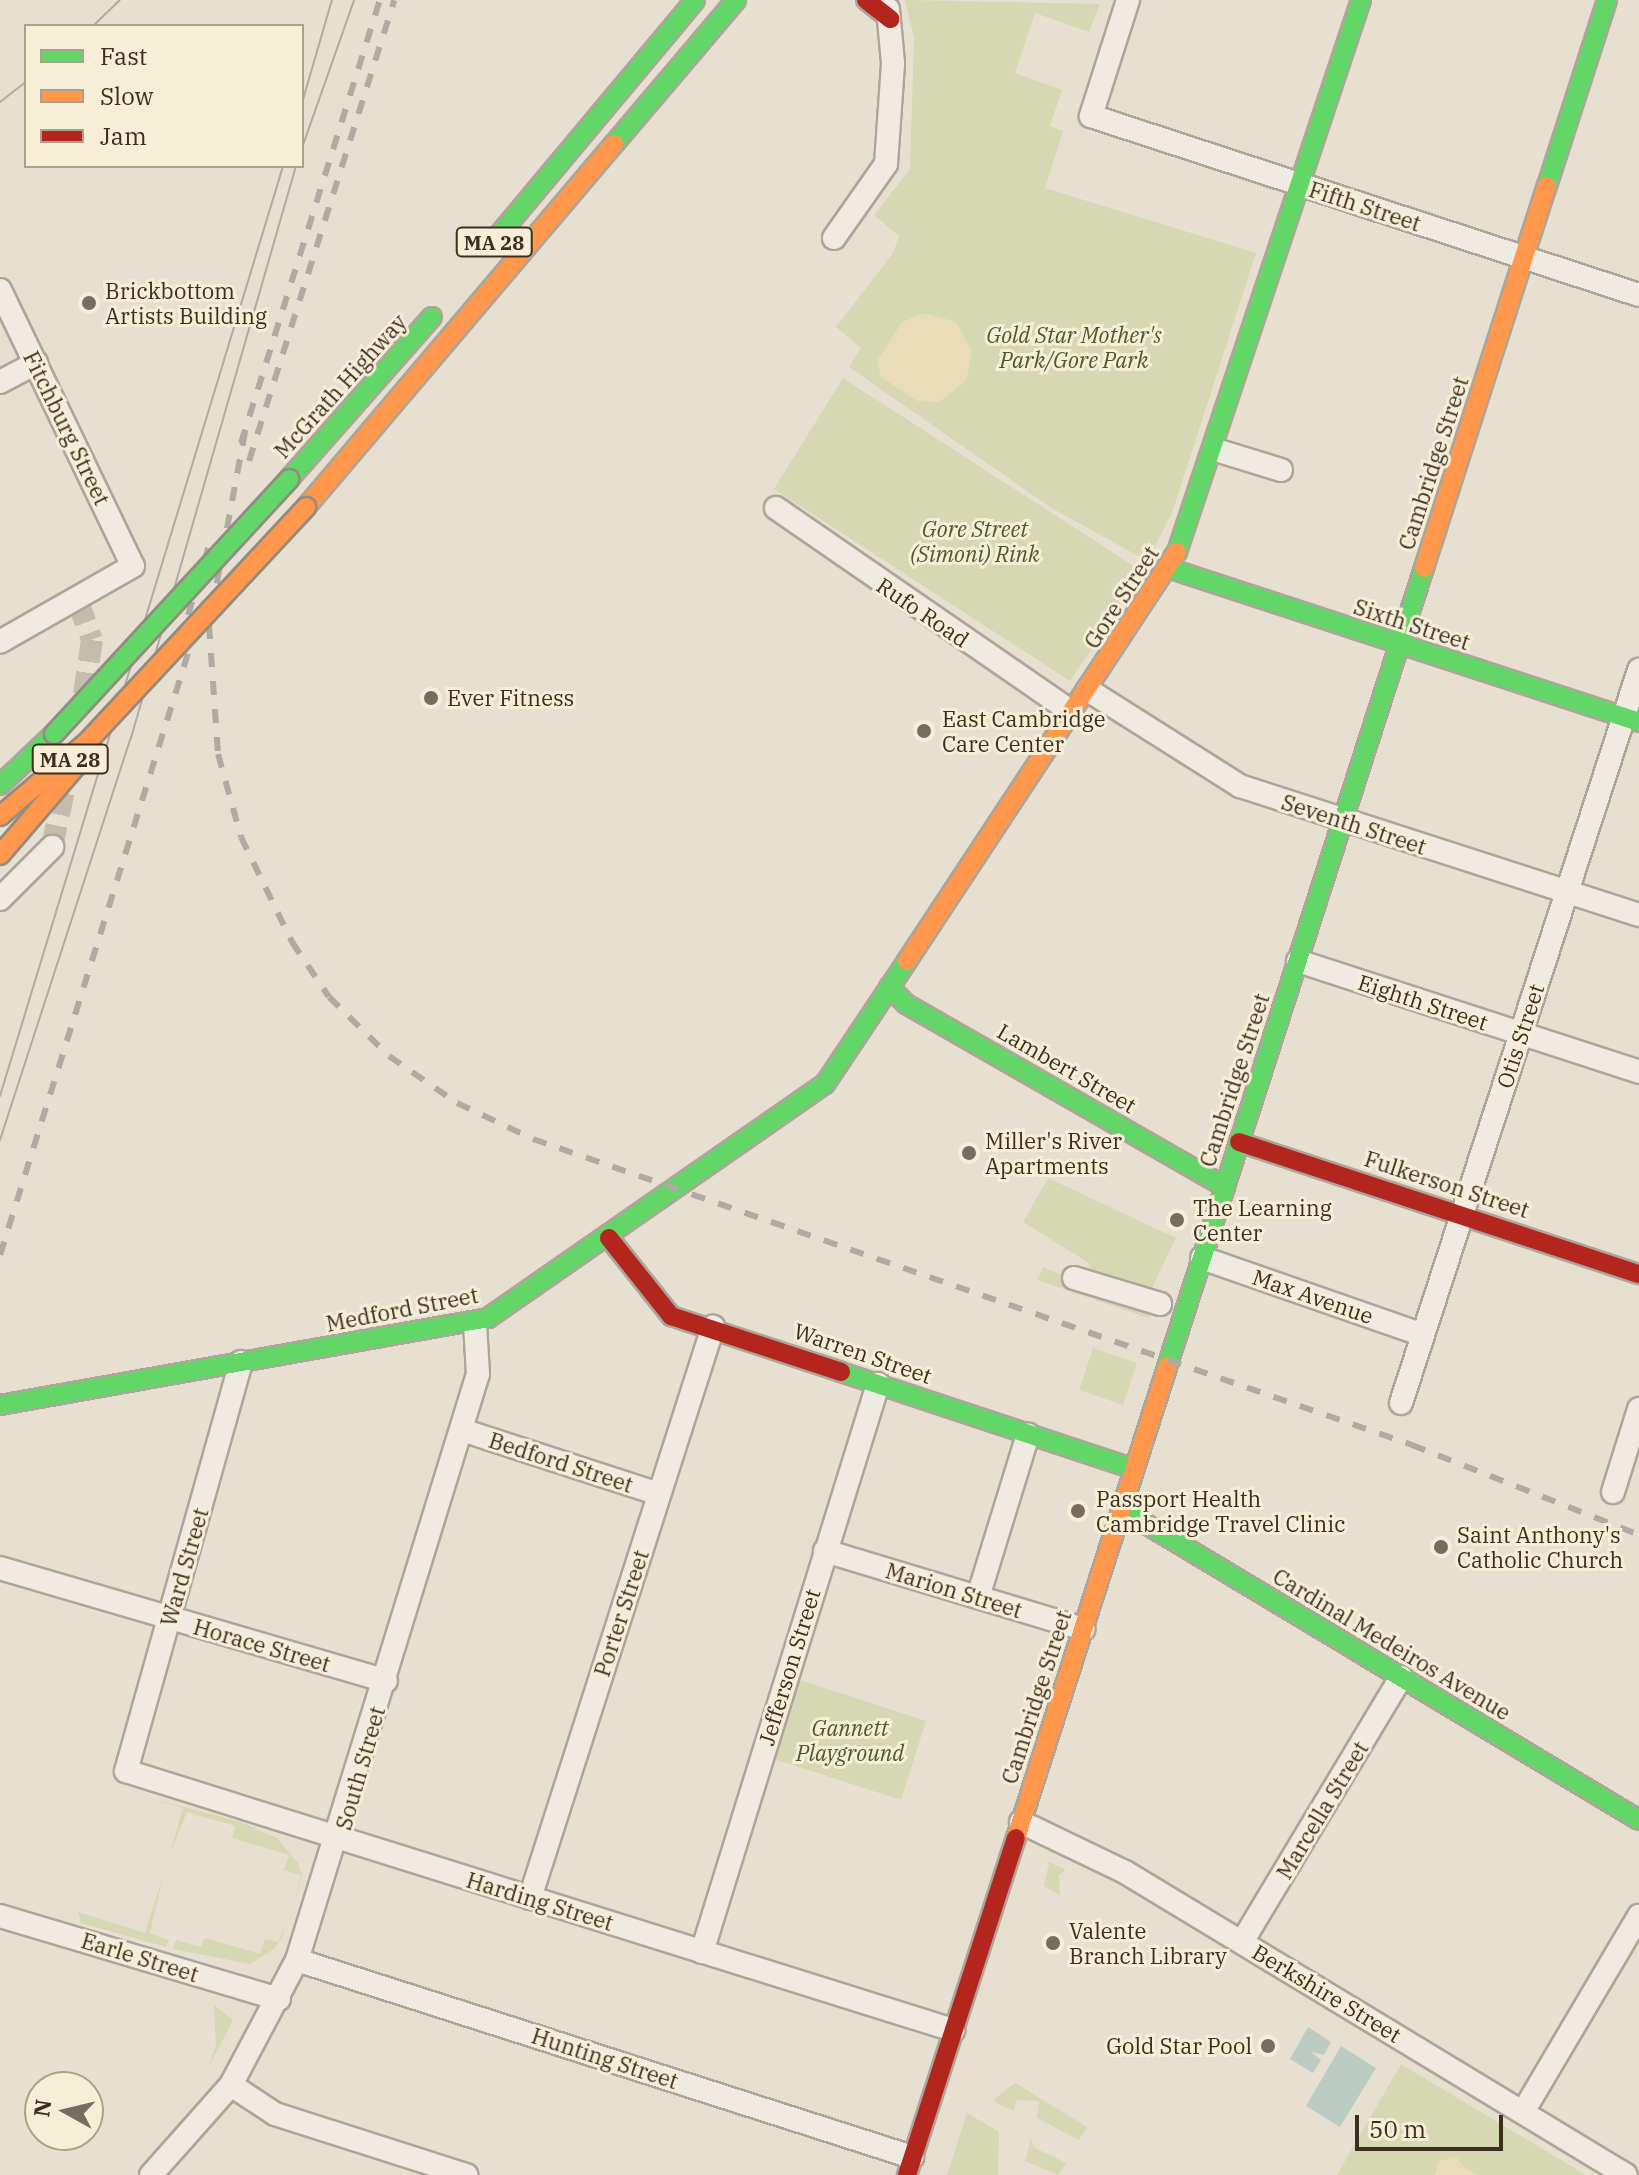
<!DOCTYPE html>
<style>
body{margin:0}
#map{position:relative;width:1639px;height:2175px;overflow:hidden;background:#e7e0d1;font-family:"IBM Plex Serif",serif}
div>[style]{position:absolute}
.green>*{inset:0;background:#d6d7b3}
.sand>*{inset:0;background:#eadcb9}
.water>*{inset:0;background:#bcccc2}
.street-tunnel>*{height:22px;margin-top:-11px;transform-origin:0;background:repeating-linear-gradient(90deg,#c5bcae 0 22px,transparent 0 33px)}
.roads{filter:drop-shadow(2px 0 #ada599) drop-shadow(-2px 0 #ada599) drop-shadow(0 2px #ada599) drop-shadow(0 -2px #ada599)}
.street>*{height:22px;margin:-11px;padding:0 11px;transform-origin:11px;border-radius:11px;background:#efebe3}
.fast>*{height:18px;margin:-9px;padding:0 9px;transform-origin:9px;border-radius:9px;background:#63d668}
.slow>*{height:18px;margin:-9px;padding:0 9px;transform-origin:9px;border-radius:9px;background:#ff974d}
.jam>*{height:18px;margin:-9px;padding:0 9px;transform-origin:9px;border-radius:9px;background:#b3261e}
.tram>*{height:2px;margin:-1px;padding:0 1px;transform-origin:1px;border-radius:1px;background:#afaaa2}
.rail>*{height:6px;margin-top:-3px;transform-origin:0;background:repeating-linear-gradient(90deg,#afaaa2 0 14px,transparent 0 28px)}
.bridges{filter:drop-shadow(2px 0 #928b80) drop-shadow(-2px 0 #928b80) drop-shadow(0 2px #928b80) drop-shadow(0 -2px #928b80)}
.fast-bridge>*{height:18px;margin:-9px;padding:0 9px;transform-origin:9px;border-radius:9px;background:#63d668}
.slow-bridge>*{height:18px;margin:-9px;padding:0 9px;transform-origin:9px;border-radius:9px;background:#ff974d}
.dots>*{width:22px;height:22px;translate:-50% -50%;box-sizing:border-box;border:4px solid #f7eed8;border-radius:50%}
span{translate:-50% -50%;white-space:nowrap;text-align:center;line-height:1.15;-webkit-text-stroke:6px #f7eed8;paint-order:stroke}
.shield-label span{padding:2px 6px;background:#f7eed8;border:2px solid;border-radius:6px;-webkit-text-stroke-width:0}
.shield-label{font-size:20px;color:#3d2e20;font-weight:700}
.street-label{font-size:22px;color:#3d2e20}
.poi-label{font-size:22px;color:#3d2e20}
.left{translate:0 -50%;text-align:left}
.right{translate:-100% -50%;text-align:right}
.park-label{font-size:22px;color:#4d5a26;font-style:italic}
.legend{position:absolute;left:24px;top:24px;width:280px;height:144px;box-sizing:border-box;background:#f7eed8;border:2px solid #ada18e;margin:0;padding:10px 14px;list-style:none;font-size:24px;color:#3d2e20}
.legend li{display:flex;align-items:center;gap:16px;height:40px}
.legend b{width:40px;border:2px solid #ada18e}
.north{position:absolute;left:24px;top:2071px;width:80px;height:80px;box-sizing:border-box;background:#f7eed8;border:2px solid #ada18e;border-radius:50%;rotate:278deg;font-size:22px;font-weight:700;line-height:32px;text-align:center;color:#3d2e20}
.north::after{content:'';display:block;margin:auto;width:28px;height:36px;background:#786c5e;clip-path:polygon(50% 0,100% 100%,50% 72%,0 100%)}
.scale{position:absolute;left:1355px;top:2115px;width:148px;height:36px;box-sizing:border-box;border:4px solid #3d2e20;border-top:0;padding-left:10px;font-size:24px;line-height:28px;white-space:nowrap;color:#3d2e20;-webkit-text-stroke:6px #f7eed8;paint-order:stroke}
</style>
<div id="map">
<div class="green">
<i style="clip-path:polygon(905px 0,1100px 4px,1089px 32px,1035px 13px,1015px 73px,1062px 90px,1050px 126px,1063px 131px,1045px 188px,1256px 253px,1172px 513px,1147px 561px,1050px 507px,849px 367px,861px 348px,836px 327px,893px 253px,899px 236px,874px 215px,910px 169px,914px 38px)"></i>
<i style="clip-path:polygon(843px 378px,1143px 572px,1070px 681px,774px 489px)"></i>
<i style="clip-path:polygon(1048px 1178px,1176px 1238px,1148px 1296px,1090px 1276px,1089px 1263px,1023px 1222px)"></i>
<i style="clip-path:polygon(1043px 1267px,1151px 1310px,1149px 1318px,1037px 1280px)"></i>
<i style="clip-path:polygon(1093px 1348px,1137px 1363px,1123px 1405px,1079px 1390px)"></i>
<i style="clip-path:polygon(800px 1680px,926px 1721px,901px 1800px,774px 1759px)"></i>
<i style="clip-path:polygon(146px 1797px,238px 1821px,277px 1838px,298px 1863px,302px 1876px,295px 1900px,301px 1875px,284px 1870px,289px 1855px,232px 1838px,235px 1826px,187px 1812px,170px 1854px,183px 1808px)"></i>
<i style="clip-path:polygon(1049px 1862px,1066px 1870px,1059px 1875px,1060px 1896px,1044px 1886px)"></i>
<i style="clip-path:polygon(163px 1876px,150px 1933px,169px 1940px,166px 1947px,81px 1923px,78px 1912px,145px 1933px)"></i>
<i style="clip-path:polygon(288px 1921px,281px 1939px,274px 1949px,250px 1964px,173px 1949px,176px 1940px,201px 1947px,204px 1938px,260px 1954px,265px 1939px,278px 1942px)"></i>
<i style="clip-path:polygon(214px 2005px,233px 2020px,208px 2068px,216px 2045px)"></i>
<i style="clip-path:polygon(1401px 2064px,1586px 2175px,1337px 2175px)"></i>
<i style="clip-path:polygon(1015px 2083px,1087px 2127px,1079px 2140px,1037px 2118px,1039px 2101px,1016px 2100px,1014px 2111px,998px 2104px,994px 2099px)"></i>
<i style="clip-path:polygon(967px 2113px,999px 2132px,998px 2175px,947px 2175px)"></i>
<i style="clip-path:polygon(1031px 2138px,1033px 2147px,1066px 2163px,1058px 2175px,1025px 2161px)"></i>
</div>
<div class="sand">
<i style="clip-path:polygon(925px 313px,956px 322px,972px 351px,966px 381px,939px 402px,917px 401px,881px 377px,877px 361px,902px 322px)"></i>
<i style="clip-path:polygon(1456px 2157px,1467px 2169px,1478px 2175px,1435px 2175px,1439px 2161px)"></i>
</div>
<div class="water">
<i style="clip-path:polygon(1308px 2027px,1331px 2042px,1324px 2055px,1311px 2052px,1321px 2060px,1313px 2073px,1290px 2059px)"></i>
<i style="clip-path:polygon(1341px 2046px,1376px 2068px,1340px 2127px,1306px 2106px)"></i>
</div>
<div class="street-tunnel">
<i style="left:78px;top:602px;width:40px;rotate:69.8deg"></i>
<i style="left:92px;top:640px;width:55px;rotate:98.4deg"></i>
<i style="left:52px;top:847px;width:62px;rotate:-78deg"></i>
</div>
<div class="roads">
<div class="street">
<i style="left:1128px;top:0;width:122px;rotate:107.7deg"></i>
<i style="left:1091px;top:116px;width:576px;rotate:18.09deg"></i>
<i style="left:834px;top:238px;width:90px;rotate:-54.9deg"></i>
<i style="left:886px;top:164px;width:101px;rotate:-86deg"></i>
<i style="left:893px;top:63px;width:54px;rotate:-95.3deg"></i>
<i style="left:0;top:290px;width:306px;rotate:64.3deg"></i>
<i style="left:133px;top:566px;width:153px;rotate:150.3deg"></i>
<i style="left:0;top:382px;width:41px;rotate:-27.8deg"></i>
<i style="left:1216px;top:450px;width:68px;rotate:17.1deg"></i>
<i style="left:776px;top:508px;width:359px;rotate:34.6deg"></i>
<i style="left:1088px;top:690px;width:180px;rotate:32.3deg"></i>
<i style="left:1240px;top:786px;width:419px;rotate:17.9deg"></i>
<i style="left:0;top:899px;width:74px;rotate:-45deg"></i>
<i style="left:1298px;top:961px;width:359px;rotate:18deg"></i>
<i style="left:1202px;top:1258px;width:234px;rotate:19.2deg"></i>
<i style="left:1074px;top:1278px;width:90px;rotate:16.8deg"></i>
<i style="left:241px;top:1362px;width:425px;rotate:105.7deg"></i>
<i style="left:126px;top:1771px;width:867px;rotate:17.39deg"></i>
<i style="left:1401px;top:1403px;width:771px;rotate:-72.01deg"></i>
<i style="left:462px;top:1430px;width:207px;rotate:18deg"></i>
<i style="left:1613px;top:1492px;width:87px;rotate:-72.6deg"></i>
<i style="left:825px;top:1551px;width:270px;rotate:16.8deg"></i>
<i style="left:0;top:1568px;width:402px;rotate:16.3deg"></i>
<i style="left:978px;top:1597px;width:170px;rotate:-72.9deg"></i>
<i style="left:1021px;top:1822px;width:115px;rotate:25.7deg"></i>
<i style="left:1125px;top:1872px;width:585px;rotate:31.17deg"></i>
<i style="left:530px;top:1898px;width:600px;rotate:-72.23deg"></i>
<i style="left:0;top:1916px;width:291px;rotate:16.6deg"></i>
<i style="left:1242px;top:1942px;width:309px;rotate:-59deg"></i>
<i style="left:702px;top:1952px;width:595px;rotate:-72.78deg"></i>
<i style="left:297px;top:1960px;width:646px;rotate:17.76deg"></i>
<i style="left:231px;top:2085px;width:53px;rotate:33.4deg"></i>
<i style="left:275px;top:2114px;width:201px;rotate:17.7deg"></i>
<i style="left:1523px;top:2112px;width:228px;rotate:-59.4deg"></i>
<i style="left:151px;top:2175px;width:120px;rotate:-48.4deg"></i>
<i style="left:231px;top:2085px;width:141px;rotate:-62.2deg"></i>
<i style="left:297px;top:1960px;width:613px;rotate:-72.84deg"></i>
<i style="left:478px;top:1374px;width:51px;rotate:-93.4deg"></i>
</div>
<div class="fast">
<i style="left:614px;top:144px;width:189px;rotate:-49.7deg"></i>
<i style="left:1547px;top:186px;width:195px;rotate:-72.1deg"></i>
<i style="left:498px;top:236px;width:307px;rotate:-50.1deg"></i>
<i style="left:289px;top:479px;width:216px;rotate:-48.6deg"></i>
<i style="left:1177px;top:552px;width:582px;rotate:-71.57deg"></i>
<i style="left:1171px;top:569px;width:492px;rotate:18.1deg"></i>
<i style="left:0;top:785px;width:74px;rotate:-43.4deg"></i>
<i style="left:889px;top:987px;width:24px;rotate:45deg"></i>
<i style="left:906px;top:1004px;width:368px;rotate:29.8deg"></i>
<i style="left:1167px;top:1367px;width:839px;rotate:-72.17deg"></i>
<i style="left:841px;top:1372px;width:309px;rotate:18.3deg"></i>
<i style="left:0;top:1405px;width:496px;rotate:-10.1deg"></i>
<i style="left:488px;top:1318px;width:410px;rotate:-34.8deg"></i>
<i style="left:825px;top:1084px;width:148px;rotate:-56.3deg"></i>
<i style="left:1121px;top:1509px;width:604px;rotate:30.98deg"></i>
</div>
<div class="slow">
<i style="left:306px;top:507px;width:476px;rotate:-49.7deg"></i>
<i style="left:1424px;top:568px;width:401px;rotate:-72.2deg"></i>
<i style="left:907px;top:961px;width:490px;rotate:-56.6deg"></i>
<i style="left:1016px;top:1838px;width:495px;rotate:-72.2deg"></i>
</div>
<div class="jam">
<i style="left:866px;top:0;width:31px;rotate:38deg"></i>
<i style="left:1239px;top:1142px;width:421px;rotate:18.3deg"></i>
<i style="left:609px;top:1238px;width:100px;rotate:51.5deg"></i>
<i style="left:671px;top:1316px;width:179px;rotate:18.2deg"></i>
<i style="left:907px;top:2175px;width:354px;rotate:-72.1deg"></i>
</div>
</div>
<div class="tram">
<i style="left:93px;top:26px;width:37px;rotate:-44deg"></i>
<i style="left:0;top:102px;width:33px;rotate:-38deg"></i>
<i style="left:302px;top:103px;width:107px;rotate:-73.8deg"></i>
<i style="left:302px;top:148px;width:157px;rotate:-70.6deg"></i>
<i style="left:0;top:1096px;width:972px;rotate:-73.07deg"></i>
<i style="left:0;top:1140px;width:423px;rotate:-72deg"></i>
<i style="left:131px;top:738px;width:595px;rotate:-73.91deg"></i>
</div>
<div class="rail">
<i style="left:245px;top:432px;width:196px;rotate:100.6deg"></i>
<i style="left:209px;top:625px;width:129px;rotate:86deg"></i>
<i style="left:218px;top:754px;width:86px;rotate:74.5deg"></i>
<i style="left:241px;top:837px;width:117px;rotate:64.1deg"></i>
<i style="left:292px;top:942px;width:66px;rotate:56.1deg"></i>
<i style="left:329px;top:997px;width:84px;rotate:44.5deg"></i>
<i style="left:389px;top:1056px;width:83px;rotate:34.7deg"></i>
<i style="left:457px;top:1103px;width:84px;rotate:25.3deg"></i>
<i style="left:533px;top:1139px;width:931px;rotate:19.19deg"></i>
<i style="left:1412px;top:1445px;width:244px;rotate:21.6deg"></i>
<i style="left:241px;top:443px;width:464px;rotate:-72.6deg"></i>
<i style="left:249px;top:461px;width:483px;rotate:-72.5deg"></i>
<i style="left:188px;top:615px;width:76px;rotate:-73.2deg"></i>
<i style="left:0;top:1255px;width:684px;rotate:-72.65deg"></i>
</div>
<div class="bridges">
<div class="fast-bridge">
<i style="left:54px;top:734px;width:347px;rotate:-47.3deg"></i>
</div>
<div class="slow-bridge">
<i style="left:0;top:816px;width:116px;rotate:-40.4deg"></i>
<i style="left:88px;top:741px;width:320px;rotate:-47deg"></i>
<i style="left:0;top:855px;width:130px;rotate:-49.4deg"></i>
</div>
</div>
<div class="dots">
<i style="left:89px;top:303px;background:#786c5e"></i>
<i style="left:431px;top:698px;background:#786c5e"></i>
<i style="left:924px;top:731px;background:#786c5e"></i>
<i style="left:969px;top:1153px;background:#786c5e"></i>
<i style="left:1177px;top:1220px;background:#786c5e"></i>
<i style="left:1078px;top:1511px;background:#786c5e"></i>
<i style="left:1441px;top:1547px;background:#786c5e"></i>
<i style="left:1053px;top:1943px;background:#786c5e"></i>
<i style="left:1268px;top:2046px;background:#786c5e"></i>
</div>
<div class="shield-label">
<span style="left:494px;top:242px">MA 28</span>
<span style="left:70px;top:759px">MA 28</span>
</div>
<div class="street-label">
<span style="left:1365px;top:206px;rotate:18deg">Fifth Street</span>
<span style="left:340px;top:386px;rotate:-48deg">McGrath Highway</span>
<span style="left:67px;top:428px;rotate:64deg">Fitchburg Street</span>
<span style="left:1433px;top:463px;rotate:-72deg">Cambridge Street</span>
<span style="left:1121px;top:597px;rotate:-57deg">Gore Street</span>
<span style="left:923px;top:612px;rotate:34deg">Rufo Road</span>
<span style="left:1412px;top:624px;rotate:18deg">Sixth Street</span>
<span style="left:1354px;top:824px;rotate:18deg">Seventh Street</span>
<span style="left:1423px;top:1002px;rotate:18deg">Eighth Street</span>
<span style="left:1520px;top:1036px;rotate:-72deg">Otis Street</span>
<span style="left:1067px;top:1068px;rotate:30deg">Lambert Street</span>
<span style="left:1234px;top:1080px;rotate:-72deg">Cambridge Street</span>
<span style="left:1447px;top:1184px;rotate:18deg">Fulkerson Street</span>
<span style="left:1313px;top:1296px;rotate:19deg">Max Avenue</span>
<span style="left:402px;top:1309px;rotate:-11deg">Medford Street</span>
<span style="left:863px;top:1353px;rotate:19deg">Warren Street</span>
<span style="left:561px;top:1462px;rotate:18deg">Bedford Street</span>
<span style="left:184px;top:1567px;rotate:-74deg">Ward Street</span>
<span style="left:954px;top:1590px;rotate:17deg">Marion Street</span>
<span style="left:621px;top:1613px;rotate:-72deg">Porter Street</span>
<span style="left:1392px;top:1644px;rotate:31deg">Cardinal Medeiros Avenue</span>
<span style="left:262px;top:1645px;rotate:16deg">Horace Street</span>
<span style="left:789px;top:1667px;rotate:-73deg">Jefferson Street</span>
<span style="left:1036px;top:1697px;rotate:-72deg">Cambridge Street</span>
<span style="left:360px;top:1768px;rotate:-74deg">South Street</span>
<span style="left:1322px;top:1810px;rotate:-59deg">Marcella Street</span>
<span style="left:540px;top:1901px;rotate:17deg">Harding Street</span>
<span style="left:140px;top:1957px;rotate:17deg">Earle Street</span>
<span style="left:1327px;top:1993px;rotate:31deg">Berkshire Street</span>
<span style="left:605px;top:2058px;rotate:18deg">Hunting Street</span>
</div>
<div class="poi-label">
<span class="left" style="left:105px;top:303px">Brickbottom<br>Artists Building</span>
<span class="left" style="left:447px;top:698px">Ever Fitness</span>
<span class="left" style="left:942px;top:731px">East Cambridge<br>Care Center</span>
<span class="left" style="left:985px;top:1153px">Miller's River<br>Apartments</span>
<span class="left" style="left:1193px;top:1220px">The Learning<br>Center</span>
<span class="left" style="left:1096px;top:1511px">Passport Health<br>Cambridge Travel Clinic</span>
<span class="left" style="left:1457px;top:1547px">Saint Anthony's<br>Catholic Church</span>
<span class="left" style="left:1069px;top:1943px">Valente<br>Branch Library</span>
<span class="right" style="left:1252px;top:2046px">Gold Star Pool</span>
</div>
<div class="park-label">
<span style="left:1074px;top:347px">Gold Star Mother's<br>Park/Gore Park</span>
<span style="left:975px;top:541px">Gore Street<br>(Simoni) Rink</span>
<span style="left:850px;top:1740px">Gannett<br>Playground</span>
</div>
<ul class="legend">
<li><b style="height:10px;background:#63d668"></b>Fast</li>
<li><b style="height:10px;background:#ff974d"></b>Slow</li>
<li><b style="height:10px;background:#b3261e"></b>Jam</li>
</ul>
<div class="north">N</div>
<div class="scale">50 m</div>
</div>
